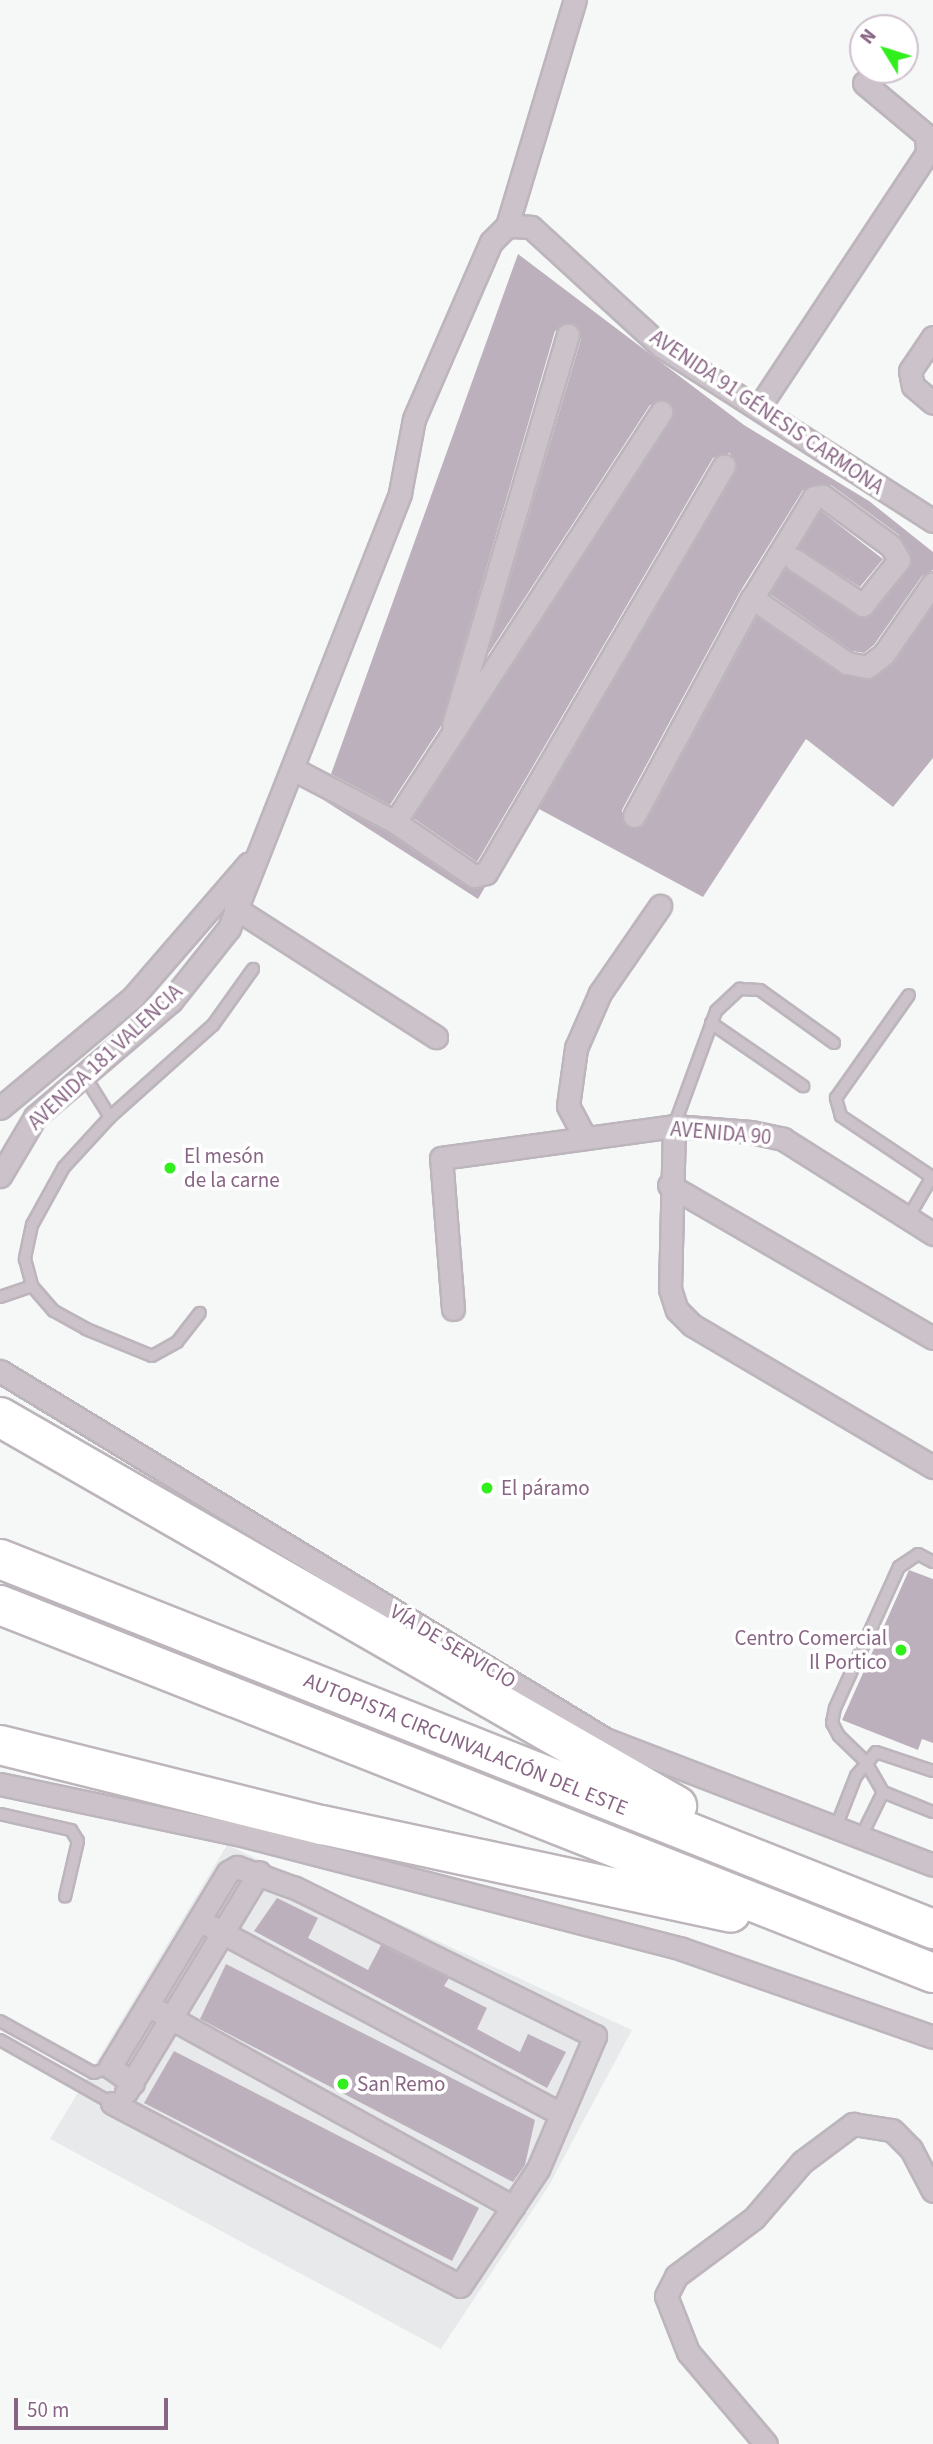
<!DOCTYPE html>
<meta charset="utf-8">
<style>
body{margin:0}
#map{position:relative;width:933px;height:2444px;overflow:hidden;background:#f5f8f7;font-family:"Source Sans 3",sans-serif}
div>[style]{position:absolute}
.built>*{inset:0;background:#e8e9ea}
.building>*{inset:0;background:#bdb0bd}
.roads{filter:drop-shadow(2px 0 #bdb5bc) drop-shadow(-2px 0 #bdb5bc) drop-shadow(0 2px #bdb5bc) drop-shadow(0 -2px #bdb5bc)}
.service>*{height:10px;margin:-5px;padding:0 5px;transform-origin:5px;border-radius:5px;background:#cbc2ca}
.minor>*{height:21px;margin:-10.5px;padding:0 10.5px;transform-origin:10.5px;border-radius:10.5px;background:#cbc2ca}
.motorway>*{height:38px;margin:-19px;padding:0 19px;transform-origin:19px;border-radius:19px;background:#fff}
.dots>*{width:19px;height:19px;translate:-50% -50%;box-sizing:border-box;border:4px solid #fff;border-radius:50%}
span{translate:-50% -50%;white-space:nowrap;text-align:center;line-height:1.15;-webkit-text-stroke:7px #fff;paint-order:stroke}
.street-label{font-size:21px;color:#886584}
.poi-label{font-size:21px;color:#886584}
.left{translate:0 -50%;text-align:left}
.right{translate:-100% -50%;text-align:right}
.north{position:absolute;left:849px;top:14px;width:70px;height:70px;box-sizing:border-box;background:#fff;border:2px solid #cfc1ce;border-radius:50%;rotate:308deg;font-size:19px;font-weight:700;line-height:28px;text-align:center;color:#886584}
.north::after{content:'';display:block;margin:auto;width:24px;height:32px;background:#31ef1d;clip-path:polygon(50% 0,100% 100%,50% 72%,0 100%)}
.scale{position:absolute;left:14px;top:2398px;width:154px;height:32px;box-sizing:border-box;border:4px solid #886584;border-top:0;padding-left:9px;font-size:21px;line-height:24px;white-space:nowrap;color:#886584;-webkit-text-stroke:5px #fff;paint-order:stroke}
</style>
<div id="map">
<div class="built">
<i style="clip-path:polygon(227px 1845px,632px 2030px,548px 2187px,441px 2349px,50px 2139px)"></i>
</div>
<div class="building">
<i style="clip-path:polygon(518px 254px,744px 425px,869px 501px,933px 552px,933px 570px,922px 576px,874px 645px,864px 653px,852px 651px,770px 594px,786px 569px,868px 617px,909px 568px,911px 554px,899px 535px,831px 485px,803px 490px,740px 592px,622px 810px,623px 822px,634px 829px,646px 822px,757px 617px,840px 674px,869px 680px,895px 662px,933px 606px,933px 758px,893px 807px,806px 739px,703px 897px,539px 809px,735px 472px,730px 453px,713px 458px,477px 862px,413px 818px,674px 413px,668px 401px,650px 405px,487px 656px,581px 339px,572px 323px,555px 331px,440px 728px,390px 805px,331px 774px)"></i>
<i style="clip-path:polygon(821px 511px,883px 559px,860px 587px,798px 548px)"></i>
<i style="clip-path:polygon(322px 799px,388px 833px,467px 887px,485px 887px,478px 899px)"></i>
<i style="clip-path:polygon(909px 1570px,933px 1579px,933px 1743px,922px 1739px,918px 1750px,842px 1720px)"></i>
<i style="clip-path:polygon(277px 1898px,318px 1918px,308px 1938px,368px 1970px,381px 1945px,449px 1978px,444px 1986px,487px 2008px,477px 2029px,520px 2052px,528px 2034px,566px 2052px,547px 2088px,254px 1931px)"></i>
<i style="clip-path:polygon(226px 1964px,535px 2120px,525px 2165px,513px 2182px,200px 2019px)"></i>
<i style="clip-path:polygon(174px 2051px,479px 2208px,452px 2261px,144px 2103px)"></i>
</div>
<div class="roads">
<div class="service">
<i style="left:711px;top:1023px;width:112px;rotate:34.4deg"></i>
<i style="left:84px;top:1075px;width:49px;rotate:58.2deg"></i>
<i style="left:110px;top:1117px;width:68px;rotate:132.6deg"></i>
<i style="left:64px;top:1167px;width:66px;rotate:118.9deg"></i>
<i style="left:32px;top:1225px;width:35px;rotate:102deg"></i>
<i style="left:25px;top:1259px;width:28px;rotate:75deg"></i>
<i style="left:32px;top:1286px;width:33px;rotate:49deg"></i>
<i style="left:54px;top:1311px;width:37px;rotate:29deg"></i>
<i style="left:86px;top:1329px;width:71px;rotate:22.2deg"></i>
<i style="left:152px;top:1356px;width:29px;rotate:-29deg"></i>
<i style="left:177px;top:1342px;width:37px;rotate:-52deg"></i>
<i style="left:110px;top:1117px;width:138px;rotate:-41.8deg"></i>
<i style="left:213px;top:1025px;width:69px;rotate:-54.5deg"></i>
<i style="left:674px;top:1126px;width:122px;rotate:-69.9deg"></i>
<i style="left:716px;top:1011px;width:33px;rotate:-43deg"></i>
<i style="left:740px;top:989px;width:20px;rotate:3deg"></i>
<i style="left:760px;top:990px;width:91px;rotate:35.6deg"></i>
<i style="left:908px;top:1218px;width:48px;rotate:-59.7deg"></i>
<i style="left:932px;top:1177px;width:110px;rotate:-146.2deg"></i>
<i style="left:841px;top:1116px;width:19px;rotate:-106deg"></i>
<i style="left:836px;top:1098px;width:126px;rotate:-54.7deg"></i>
<i style="left:0;top:1297px;width:34px;rotate:-19deg"></i>
<i style="left:883px;top:1792px;width:36px;rotate:-120deg"></i>
<i style="left:865px;top:1761px;width:36px;rotate:-136deg"></i>
<i style="left:839px;top:1736px;width:15px;rotate:-118deg"></i>
<i style="left:832px;top:1723px;width:15px;rotate:-79deg"></i>
<i style="left:835px;top:1708px;width:155px;rotate:-65.6deg"></i>
<i style="left:899px;top:1567px;width:23px;rotate:-34deg"></i>
<i style="left:918px;top:1554px;width:17px;rotate:28deg"></i>
<i style="left:0;top:1814px;width:73px;rotate:12.7deg"></i>
<i style="left:71px;top:1830px;width:13px;rotate:58deg"></i>
<i style="left:78px;top:1841px;width:57px;rotate:103.1deg"></i>
<i style="left:836px;top:1827px;width:55px;rotate:-68.6deg"></i>
<i style="left:856px;top:1776px;width:31px;rotate:-50deg"></i>
<i style="left:876px;top:1752px;width:60px;rotate:18.4deg"></i>
<i style="left:861px;top:1837px;width:50px;rotate:-63.9deg"></i>
<i style="left:883px;top:1792px;width:54px;rotate:21.8deg"></i>
<i style="left:0;top:2021px;width:107px;rotate:29deg"></i>
<i style="left:94px;top:2073px;width:17px;rotate:-21deg"></i>
<i style="left:0;top:2040px;width:129px;rotate:29.4deg"></i>
</div>
<div class="minor">
<i style="left:507px;top:226px;width:24px;rotate:2deg"></i>
<i style="left:531px;top:227px;width:178px;rotate:42.5deg"></i>
<i style="left:662px;top:347px;width:322px;rotate:32.7deg"></i>
<i style="left:933px;top:337px;width:41px;rotate:124.1deg"></i>
<i style="left:910px;top:371px;width:15px;rotate:79deg"></i>
<i style="left:913px;top:386px;width:26px;rotate:40deg"></i>
<i style="left:759px;top:407px;width:305px;rotate:-56.5deg"></i>
<i style="left:927px;top:153px;width:18px;rotate:-93deg"></i>
<i style="left:926px;top:135px;width:81px;rotate:-140deg"></i>
<i style="left:753px;top:597px;width:117px;rotate:-58.6deg"></i>
<i style="left:814px;top:497px;width:9px;rotate:-6deg"></i>
<i style="left:823px;top:496px;width:84px;rotate:36.3deg"></i>
<i style="left:891px;top:546px;width:16px;rotate:60deg"></i>
<i style="left:899px;top:560px;width:58px;rotate:128.7deg"></i>
<i style="left:863px;top:605px;width:82px;rotate:-146.5deg"></i>
<i style="left:453px;top:725px;width:407px;rotate:-73.6deg"></i>
<i style="left:295px;top:770px;width:113px;rotate:27.5deg"></i>
<i style="left:395px;top:822px;width:489px;rotate:-57deg"></i>
<i style="left:634px;top:816px;width:248px;rotate:-61.6deg"></i>
<i style="left:752px;top:598px;width:115px;rotate:34.4deg"></i>
<i style="left:847px;top:663px;width:20px;rotate:11deg"></i>
<i style="left:867px;top:667px;width:21px;rotate:-37deg"></i>
<i style="left:884px;top:654px;width:86px;rotate:-55.4deg"></i>
<i style="left:395px;top:822px;width:96px;rotate:34.4deg"></i>
<i style="left:474px;top:876px;width:12px;rotate:-14deg"></i>
<i style="left:486px;top:873px;width:472px;rotate:-59.7deg"></i>
<i style="left:235px;top:908px;width:239px;rotate:32.7deg"></i>
<i style="left:0;top:1108px;width:173px;rotate:-39.8deg"></i>
<i style="left:133px;top:997px;width:177px;rotate:-49.1deg"></i>
<i style="left:674px;top:1126px;width:163px;rotate:91.4deg"></i>
<i style="left:670px;top:1289px;width:22px;rotate:72deg"></i>
<i style="left:677px;top:1310px;width:21px;rotate:45deg"></i>
<i style="left:692px;top:1325px;width:280px;rotate:30.5deg"></i>
<i style="left:584px;top:1136px;width:34px;rotate:-118deg"></i>
<i style="left:568px;top:1106px;width:59px;rotate:-82.1deg"></i>
<i style="left:576px;top:1048px;width:60px;rotate:-66.4deg"></i>
<i style="left:600px;top:993px;width:106px;rotate:-55.4deg"></i>
<i style="left:0;top:1176px;width:69px;rotate:-59.3deg"></i>
<i style="left:35px;top:1117px;width:179px;rotate:-40.5deg"></i>
<i style="left:171px;top:1001px;width:93px;rotate:-51.5deg"></i>
<i style="left:229px;top:928px;width:467px;rotate:-68.5deg"></i>
<i style="left:400px;top:493px;width:75px;rotate:-79.3deg"></i>
<i style="left:414px;top:419px;width:193px;rotate:-66.5deg"></i>
<i style="left:491px;top:242px;width:23px;rotate:-45deg"></i>
<i style="left:507px;top:226px;width:236px;rotate:-73.3deg"></i>
<i style="left:669px;top:1185px;width:305px;rotate:30.1deg"></i>
<i style="left:453px;top:1309px;width:151px;rotate:-94.5deg"></i>
<i style="left:441px;top:1158px;width:235px;rotate:-7.8deg"></i>
<i style="left:674px;top:1126px;width:77px;rotate:4.5deg"></i>
<i style="left:751px;top:1132px;width:33px;rotate:12deg"></i>
<i style="left:783px;top:1139px;width:178px;rotate:32.3deg"></i>
<i style="left:0;top:1371px;width:708px;rotate:31.31deg"></i>
<i style="left:605px;top:1739px;width:351px;rotate:21deg"></i>
<i style="left:0;top:1784px;width:243px;rotate:11.9deg"></i>
<i style="left:238px;top:1834px;width:459px;rotate:14.5deg"></i>
<i style="left:682px;top:1949px;width:266px;rotate:19.3deg"></i>
<i style="left:199px;top:1920px;width:408px;rotate:28.2deg"></i>
<i style="left:149px;top:2006px;width:416px;rotate:28.9deg"></i>
<i style="left:126px;top:2092px;width:257px;rotate:-58.8deg"></i>
<i style="left:112px;top:2103px;width:393px;rotate:27.7deg"></i>
<i style="left:460px;top:2286px;width:141px;rotate:-56.3deg"></i>
<i style="left:538px;top:2169px;width:145px;rotate:-66.8deg"></i>
<i style="left:595px;top:2036px;width:335px;rotate:-153.7deg"></i>
<i style="left:295px;top:1888px;width:62px;rotate:-160.1deg"></i>
<i style="left:237px;top:1867px;width:10px;rotate:151deg"></i>
<i style="left:228px;top:1872px;width:228px;rotate:121.2deg"></i>
<i style="left:110px;top:2067px;width:28px;rotate:35deg"></i>
<i style="left:766px;top:2444px;width:121px;rotate:-130.3deg"></i>
<i style="left:688px;top:2352px;width:60px;rotate:-111.4deg"></i>
<i style="left:666px;top:2296px;width:22px;rotate:-63deg"></i>
<i style="left:676px;top:2276px;width:97px;rotate:-36.6deg"></i>
<i style="left:754px;top:2218px;width:74px;rotate:-49.4deg"></i>
<i style="left:802px;top:2162px;width:64px;rotate:-36.7deg"></i>
<i style="left:853px;top:2124px;width:39px;rotate:9deg"></i>
<i style="left:892px;top:2130px;width:27px;rotate:45deg"></i>
<i style="left:911px;top:2149px;width:47px;rotate:62.4deg"></i>
</div>
<div class="motorway">
<i style="left:0;top:1417px;width:781px;rotate:29.88deg"></i>
<i style="left:0;top:1559px;width:1004px;rotate:21.63deg"></i>
<i style="left:0;top:1605px;width:1003px;rotate:21.53deg"></i>
<i style="left:0;top:1745px;width:332px;rotate:14deg"></i>
<i style="left:322px;top:1825px;width:418px;rotate:12.1deg"></i>
</div>
</div>
<div class="dots">
<i style="left:170px;top:1168px;background:#31ef1d"></i>
<i style="left:487px;top:1488px;background:#31ef1d"></i>
<i style="left:901px;top:1650px;background:#31ef1d"></i>
<i style="left:343px;top:2084px;background:#31ef1d"></i>
</div>
<div class="street-label">
<span style="left:767px;top:412px;rotate:34deg">AVENIDA 91 GÉNESIS CARMONA</span>
<span style="left:105px;top:1057px;rotate:-43deg">AVENIDA 181 VALENCIA</span>
<span style="left:721px;top:1133px;rotate:5deg">AVENIDA 90</span>
<span style="left:453px;top:1646px;rotate:31deg">VÍA DE SERVICIO</span>
<span style="left:466px;top:1744px;rotate:22deg">AUTOPISTA CIRCUNVALACIÓN DEL ESTE</span>
</div>
<div class="poi-label">
<span class="left" style="left:184px;top:1168px">El mesón<br>de la carne</span>
<span class="left" style="left:501px;top:1488px">El páramo</span>
<span class="right" style="left:887px;top:1650px">Centro Comercial<br>Il Portico</span>
<span class="left" style="left:357px;top:2084px">San Remo</span>
</div>
<div class="north">N</div>
<div class="scale">50 m</div>
</div>
